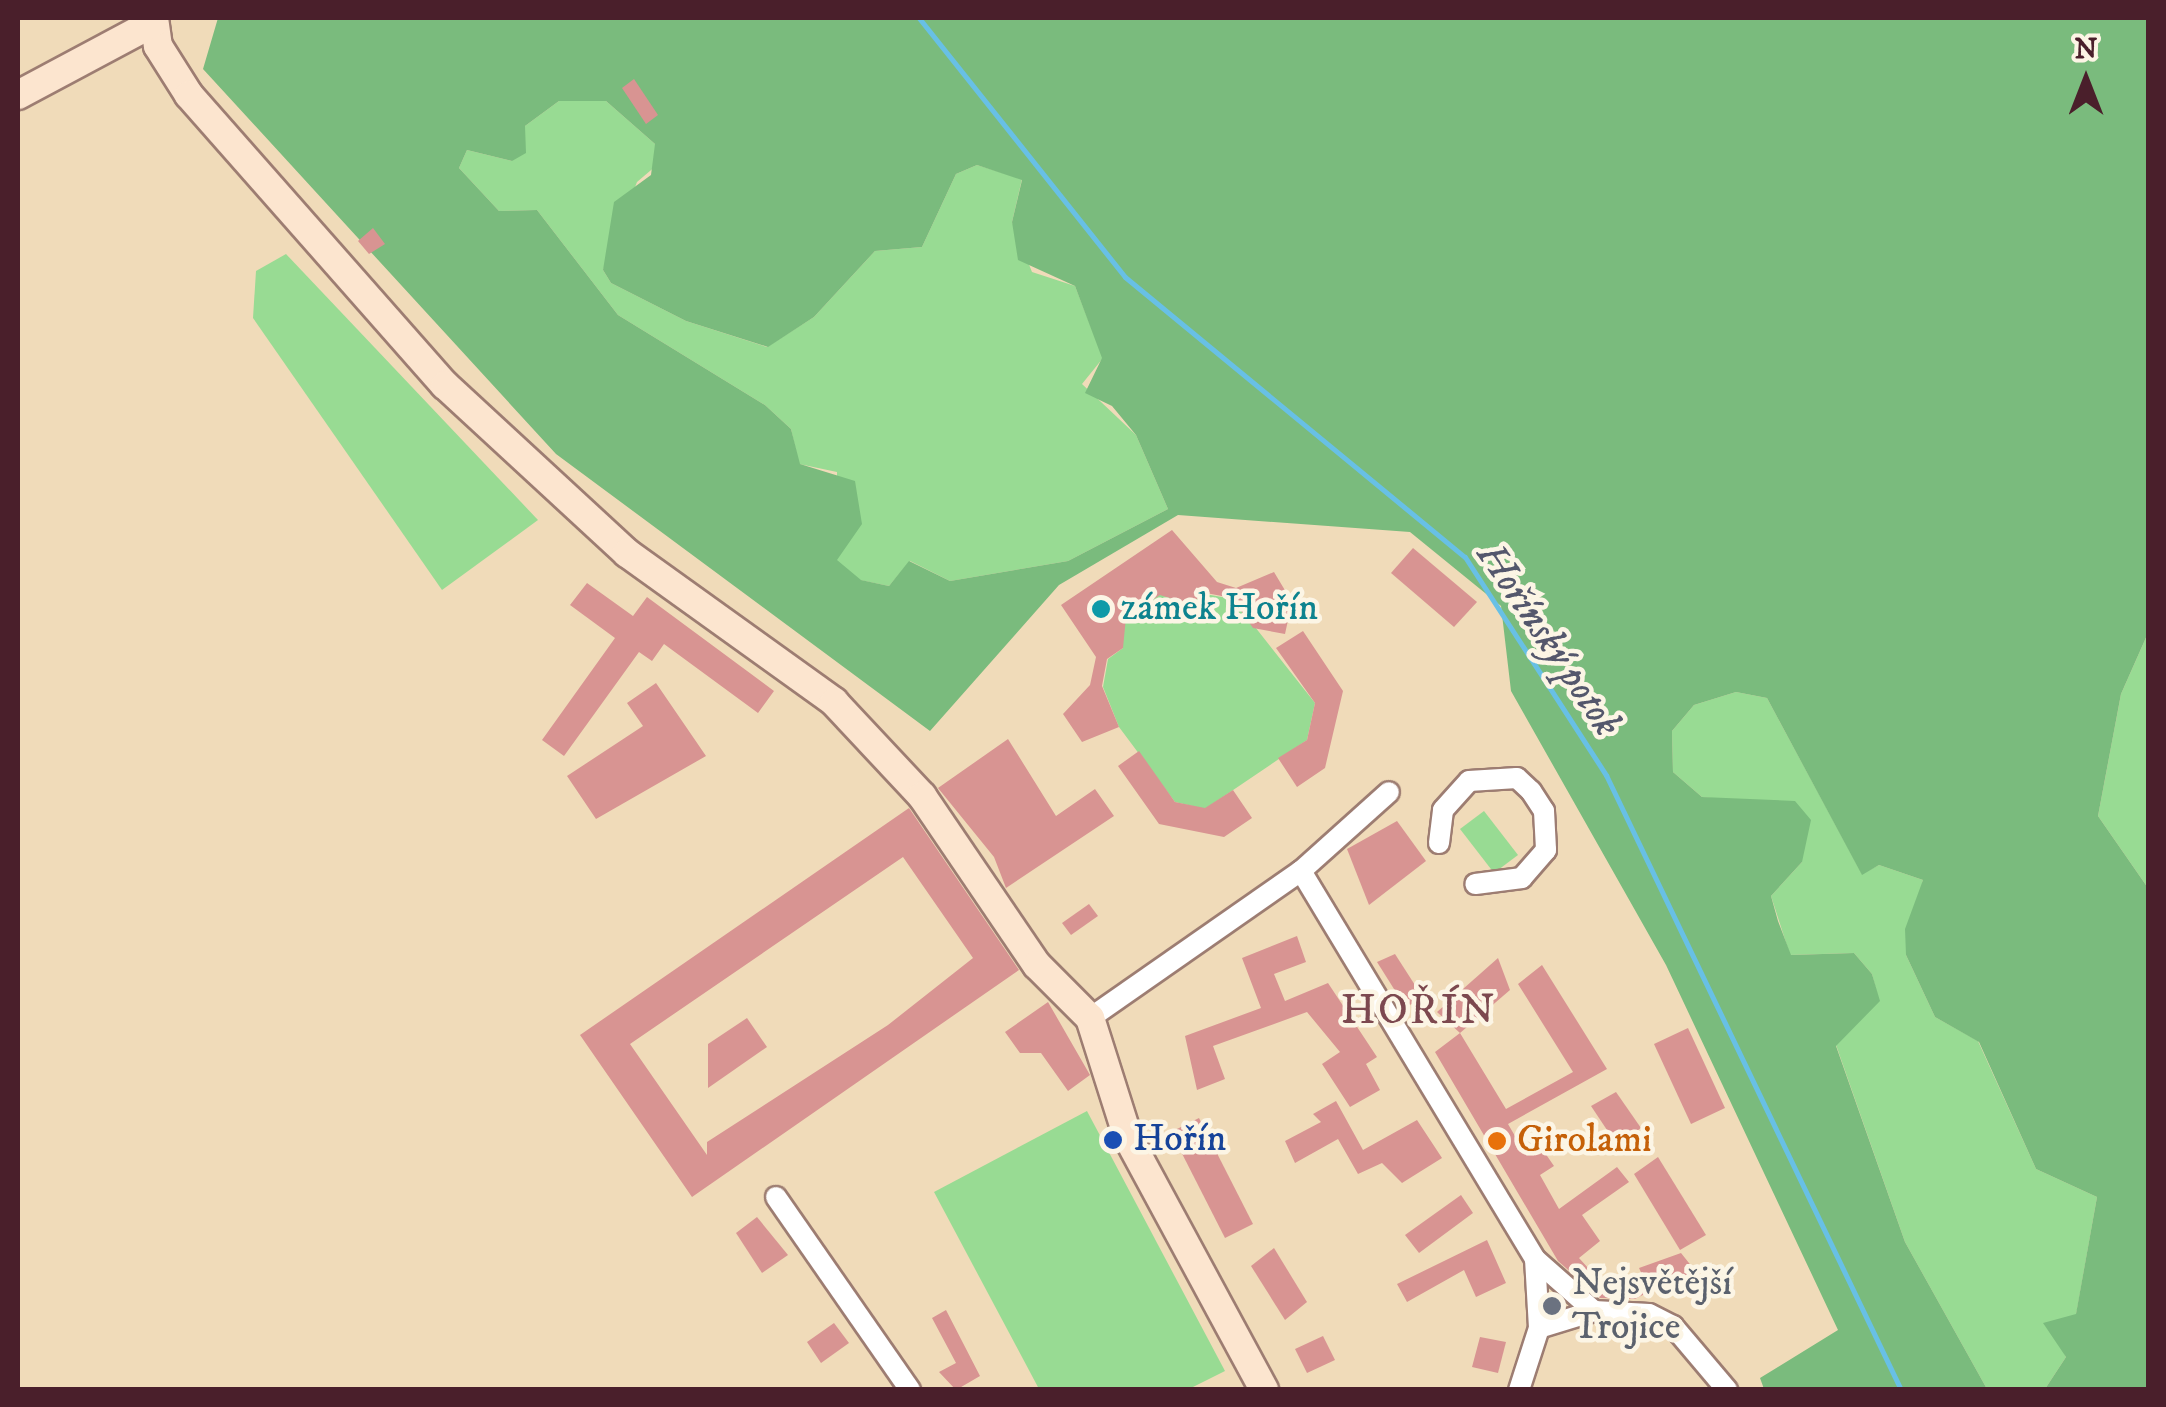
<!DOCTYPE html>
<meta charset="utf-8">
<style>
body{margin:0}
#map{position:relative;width:2166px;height:1407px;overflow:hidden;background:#f0dbb9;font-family:"IM FELL DW Pica",serif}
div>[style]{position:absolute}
.green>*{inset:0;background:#98db93}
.forest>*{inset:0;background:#7abb7d}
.stream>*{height:5px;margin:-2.5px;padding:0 2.5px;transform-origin:2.5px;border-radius:2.5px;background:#68c0e5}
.building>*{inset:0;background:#d89492}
.roads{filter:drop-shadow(2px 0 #9d7d72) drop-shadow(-2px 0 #9d7d72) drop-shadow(0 2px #9d7d72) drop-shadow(0 -2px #9d7d72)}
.street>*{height:20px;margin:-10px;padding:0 10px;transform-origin:10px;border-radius:10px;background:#fff}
.secondary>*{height:28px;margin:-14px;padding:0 14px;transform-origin:14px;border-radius:14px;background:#fce5cf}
.dots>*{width:28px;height:28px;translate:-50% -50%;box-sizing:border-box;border:5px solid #fcf5e5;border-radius:50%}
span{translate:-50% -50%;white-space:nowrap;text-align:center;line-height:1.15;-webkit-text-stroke:9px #fcf5e5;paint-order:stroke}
.culture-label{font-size:38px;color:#0d838f}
.left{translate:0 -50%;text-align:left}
.transit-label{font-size:38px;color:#164399}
.food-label{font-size:38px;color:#c56008}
.worship-label{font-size:38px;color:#5b616d}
.water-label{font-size:40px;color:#54576c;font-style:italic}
.quarter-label{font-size:42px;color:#7c484f;letter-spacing:2.5px}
.frame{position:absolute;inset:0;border:20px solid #4a1f2b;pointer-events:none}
.north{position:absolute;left:2036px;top:30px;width:100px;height:100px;-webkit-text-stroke:8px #fcf5e5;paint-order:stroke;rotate:0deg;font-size:28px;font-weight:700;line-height:40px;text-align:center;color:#4a1f2b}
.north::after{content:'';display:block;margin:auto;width:35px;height:45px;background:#4a1f2b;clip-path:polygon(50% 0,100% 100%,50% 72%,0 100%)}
</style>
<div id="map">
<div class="green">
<i style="clip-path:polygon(559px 101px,606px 101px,655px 144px,657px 165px,637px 182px,603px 270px,611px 283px,686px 321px,767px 347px,814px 317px,875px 251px,922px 247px,956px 174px,977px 165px,1022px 179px,1012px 222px,1032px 272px,1075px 286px,1103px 358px,1082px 384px,1136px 435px,1168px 509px,1068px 561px,950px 581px,910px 561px,889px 586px,860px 580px,837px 561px,837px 472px,799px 464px,791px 429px,765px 405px,618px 315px,537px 210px,499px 211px,459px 168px,467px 150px,512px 161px,525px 126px)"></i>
<i style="clip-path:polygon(286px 254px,538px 520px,442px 590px,253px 318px,256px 271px)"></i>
<i style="clip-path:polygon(1165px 590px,1189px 604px,1205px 594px,1233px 599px,1315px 703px,1307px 740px,1205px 809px,1175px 802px,1119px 727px,1103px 687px,1108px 659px,1123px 648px,1118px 621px)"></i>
<i style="clip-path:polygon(2148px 633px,2148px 888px,2098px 816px,2121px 694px)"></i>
<i style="clip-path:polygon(1736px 692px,1767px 698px,1862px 874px,1879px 865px,1923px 880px,1906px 955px,1935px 1017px,1978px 1041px,2036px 1169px,2097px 1197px,2076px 1315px,2053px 1330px,2066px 1357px,2045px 1389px,1987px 1389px,1905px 1242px,1836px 1045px,1879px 1001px,1872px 974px,1854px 953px,1790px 955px,1771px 896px,1802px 862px,1737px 801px,1702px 797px,1673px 772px,1672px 731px,1694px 705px)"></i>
<i style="clip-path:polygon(1484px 811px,1518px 855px,1494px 873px,1460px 829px)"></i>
<i style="clip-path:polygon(1087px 1111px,1225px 1371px,1189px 1389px,1039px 1389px,934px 1192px)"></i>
</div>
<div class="forest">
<i style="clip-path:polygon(evenodd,218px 18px,2148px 18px,2148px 633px,2121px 694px,2098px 816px,2148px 888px,2148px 1389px,2045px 1389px,2066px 1357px,2043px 1323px,2076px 1314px,2097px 1197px,2036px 1169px,1979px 1042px,1935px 1017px,1906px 955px,1905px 929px,1923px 880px,1879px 865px,1862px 875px,1767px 698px,1736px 692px,1694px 705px,1672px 731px,1673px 772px,1702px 797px,1795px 801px,1811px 820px,1802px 862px,1771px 896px,1778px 921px,1791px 955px,1854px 953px,1872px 974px,1880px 1001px,1836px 1046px,1905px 1242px,1987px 1389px,1764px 1389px,1760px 1378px,1838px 1330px,1666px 965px,1511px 691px,1501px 606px,1410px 532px,1178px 515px,1059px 585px,930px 731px,556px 454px,203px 69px,218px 18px,559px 101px,606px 101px,655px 144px,651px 175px,614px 202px,603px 270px,611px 283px,686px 321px,768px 347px,814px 317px,875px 251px,922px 247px,956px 174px,977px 165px,1022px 180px,1012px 222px,1018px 260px,1075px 286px,1102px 358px,1085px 393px,1112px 406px,1136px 435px,1168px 509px,1068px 561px,950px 581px,909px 561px,889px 586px,861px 580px,837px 560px,862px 524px,855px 481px,800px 464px,791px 429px,765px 405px,618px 315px,537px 210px,499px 211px,459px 168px,467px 150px,512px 161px,526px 153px,525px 126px,559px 101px)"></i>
</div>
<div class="stream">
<i style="left:919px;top:18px;width:331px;rotate:51.5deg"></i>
<i style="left:1125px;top:277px;width:440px;rotate:39.5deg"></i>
<i style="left:1465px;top:557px;width:260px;rotate:57.1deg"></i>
<i style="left:1606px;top:775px;width:682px;rotate:64.37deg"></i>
</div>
<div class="building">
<i style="clip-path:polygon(634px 79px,658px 115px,646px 124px,622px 88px)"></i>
<i style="clip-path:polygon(373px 228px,385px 244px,369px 254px,358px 241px)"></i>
<i style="clip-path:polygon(1172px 530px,1217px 582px,1236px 588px,1274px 572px,1292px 602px,1285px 634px,1253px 628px,1232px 598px,1206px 593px,1189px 604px,1160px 595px,1126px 617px,1123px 648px,1107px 659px,1102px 686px,1119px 727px,1082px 742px,1063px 714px,1090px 685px,1096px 657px,1061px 605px)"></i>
<i style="clip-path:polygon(1413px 548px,1477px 602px,1454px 627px,1391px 573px)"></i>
<i style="clip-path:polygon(587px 583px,633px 616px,647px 597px,774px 691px,758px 713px,664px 644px,652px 661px,639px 652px,564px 756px,542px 740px,615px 638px,570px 605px)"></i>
<i style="clip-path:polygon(1303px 631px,1343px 691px,1325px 768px,1297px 787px,1278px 758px,1307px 740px,1315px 703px,1276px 648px)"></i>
<i style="clip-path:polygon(656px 683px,706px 756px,596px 819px,567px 776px,643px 726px,627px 703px)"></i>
<i style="clip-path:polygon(1008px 739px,1056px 816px,1095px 789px,1114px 816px,1006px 888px,994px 857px,938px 788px)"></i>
<i style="clip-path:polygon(1139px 751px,1175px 802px,1205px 808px,1233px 790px,1252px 818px,1224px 837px,1159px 824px,1118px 766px)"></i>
<i style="clip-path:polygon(evenodd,909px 808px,1019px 970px,692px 1197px,580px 1035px,909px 808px,903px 857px,973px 958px,888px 1025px,707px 1142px,707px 1155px,630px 1044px,903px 857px)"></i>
<i style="clip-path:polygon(1397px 821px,1426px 861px,1369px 905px,1347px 849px)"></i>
<i style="clip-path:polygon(1089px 904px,1098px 916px,1071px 935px,1062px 923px)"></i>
<i style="clip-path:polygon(1297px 936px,1306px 962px,1274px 974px,1285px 1001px,1328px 983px,1377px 1057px,1366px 1064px,1380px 1090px,1350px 1107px,1322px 1064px,1340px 1052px,1307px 1012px,1213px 1046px,1225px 1079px,1197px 1090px,1185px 1036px,1261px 1008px,1242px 958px)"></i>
<i style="clip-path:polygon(1395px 954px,1422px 996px,1406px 1008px,1377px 962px)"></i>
<i style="clip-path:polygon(1498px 958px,1510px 990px,1460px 1033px,1437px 1012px)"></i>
<i style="clip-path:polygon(1542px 965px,1607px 1069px,1508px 1124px,1522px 1148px,1536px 1140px,1554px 1166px,1540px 1175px,1559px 1209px,1617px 1167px,1629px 1182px,1582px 1215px,1600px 1241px,1579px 1258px,1599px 1280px,1645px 1281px,1639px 1268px,1681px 1253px,1709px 1288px,1698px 1296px,1681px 1275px,1635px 1299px,1600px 1298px,1558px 1261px,1435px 1052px,1460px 1033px,1506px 1109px,1573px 1072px,1518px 984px)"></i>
<i style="clip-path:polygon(1048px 1002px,1090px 1075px,1068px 1091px,1041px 1053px,1020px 1053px,1005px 1032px)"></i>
<i style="clip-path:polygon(747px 1018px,767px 1047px,708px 1088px,708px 1044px)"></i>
<i style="clip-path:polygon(1688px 1028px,1725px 1108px,1691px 1124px,1654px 1044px)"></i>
<i style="clip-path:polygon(1616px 1092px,1641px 1128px,1617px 1145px,1591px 1106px)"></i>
<i style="clip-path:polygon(1336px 1101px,1363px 1150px,1417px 1120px,1442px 1158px,1402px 1183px,1382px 1163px,1358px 1174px,1338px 1139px,1295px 1163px,1285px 1141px,1321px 1122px,1313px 1114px)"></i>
<i style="clip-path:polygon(1199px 1118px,1253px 1224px,1225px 1238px,1171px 1132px)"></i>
<i style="clip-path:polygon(1658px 1157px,1706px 1235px,1680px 1250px,1634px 1174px)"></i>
<i style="clip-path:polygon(1461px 1195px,1473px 1213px,1419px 1253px,1405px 1235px)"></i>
<i style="clip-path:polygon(757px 1217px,788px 1255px,762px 1273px,736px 1233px)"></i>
<i style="clip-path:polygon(1487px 1240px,1506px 1283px,1476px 1297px,1464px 1270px,1407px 1302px,1397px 1284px)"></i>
<i style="clip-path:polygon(1274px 1248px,1307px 1302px,1285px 1320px,1251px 1266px)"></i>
<i style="clip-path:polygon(946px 1310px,980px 1376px,956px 1390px,939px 1372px,956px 1363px,932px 1318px)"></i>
<i style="clip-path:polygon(834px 1323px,849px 1343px,821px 1363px,807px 1342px)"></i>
<i style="clip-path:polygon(1323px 1336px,1335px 1360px,1307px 1373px,1295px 1349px)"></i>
<i style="clip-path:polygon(1480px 1337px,1506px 1342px,1498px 1373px,1472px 1367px)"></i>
</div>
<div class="roads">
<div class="street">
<i style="left:1439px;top:843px;width:33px;rotate:-83deg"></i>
<i style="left:1443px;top:810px;width:39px;rotate:-48deg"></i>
<i style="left:1469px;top:781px;width:48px;rotate:-3.6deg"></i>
<i style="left:1517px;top:778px;width:19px;rotate:43deg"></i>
<i style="left:1531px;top:791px;width:24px;rotate:57deg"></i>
<i style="left:1544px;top:811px;width:39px;rotate:87deg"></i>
<i style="left:1546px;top:850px;width:37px;rotate:131deg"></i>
<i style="left:1522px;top:878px;width:47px;rotate:172.7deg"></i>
<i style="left:1301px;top:871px;width:453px;rotate:58.9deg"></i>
<i style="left:1535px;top:1259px;width:79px;rotate:41.4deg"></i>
<i style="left:1090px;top:1018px;width:257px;rotate:-34.9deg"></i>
<i style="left:1301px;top:871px;width:118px;rotate:-41.9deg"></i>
<i style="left:776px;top:1197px;width:235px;rotate:55.2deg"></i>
<i style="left:1539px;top:1328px;width:58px;rotate:-17.2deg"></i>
<i style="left:1594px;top:1311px;width:55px;rotate:3.1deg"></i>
<i style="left:1649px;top:1314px;width:27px;rotate:27deg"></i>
<i style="left:1673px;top:1326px;width:84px;rotate:49.8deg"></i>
<i style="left:1519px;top:1390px;width:65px;rotate:-72.1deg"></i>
<i style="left:1539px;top:1328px;width:69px;rotate:-93.3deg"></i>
</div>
<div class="secondary">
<i style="left:154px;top:18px;width:28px;rotate:82deg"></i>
<i style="left:158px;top:46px;width:58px;rotate:57.7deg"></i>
<i style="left:189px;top:95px;width:387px;rotate:48.6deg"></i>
<i style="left:445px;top:385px;width:248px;rotate:42.7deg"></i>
<i style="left:627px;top:553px;width:255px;rotate:35.7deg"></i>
<i style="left:834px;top:702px;width:129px;rotate:46.9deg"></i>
<i style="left:922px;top:796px;width:204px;rotate:55.8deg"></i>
<i style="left:1037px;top:965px;width:75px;rotate:45deg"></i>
<i style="left:1090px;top:1018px;width:126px;rotate:72.4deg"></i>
<i style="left:1128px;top:1138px;width:286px;rotate:61.6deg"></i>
<i style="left:18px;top:95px;width:153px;rotate:-28.1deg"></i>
</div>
</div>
<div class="dots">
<i style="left:1101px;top:609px;background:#0f9aa8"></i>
<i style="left:1113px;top:1140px;background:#1a4fb4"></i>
<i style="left:1497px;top:1141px;background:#e8710a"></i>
<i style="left:1552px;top:1306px;background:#6b7280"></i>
</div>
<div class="culture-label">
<span class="left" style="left:1121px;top:609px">zámek Hořín</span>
</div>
<div class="transit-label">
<span class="left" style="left:1133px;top:1140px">Hořín</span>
</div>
<div class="food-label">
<span class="left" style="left:1517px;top:1141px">Girolami</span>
</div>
<div class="worship-label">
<span class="left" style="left:1572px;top:1306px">Nejsvětější<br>Trojice</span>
</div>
<div class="water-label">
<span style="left:1548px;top:640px;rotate:56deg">Hořínský potok</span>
</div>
<div class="quarter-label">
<span style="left:1419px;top:1011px">HOŘÍN</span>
</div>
<div class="frame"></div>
<div class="north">N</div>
</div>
